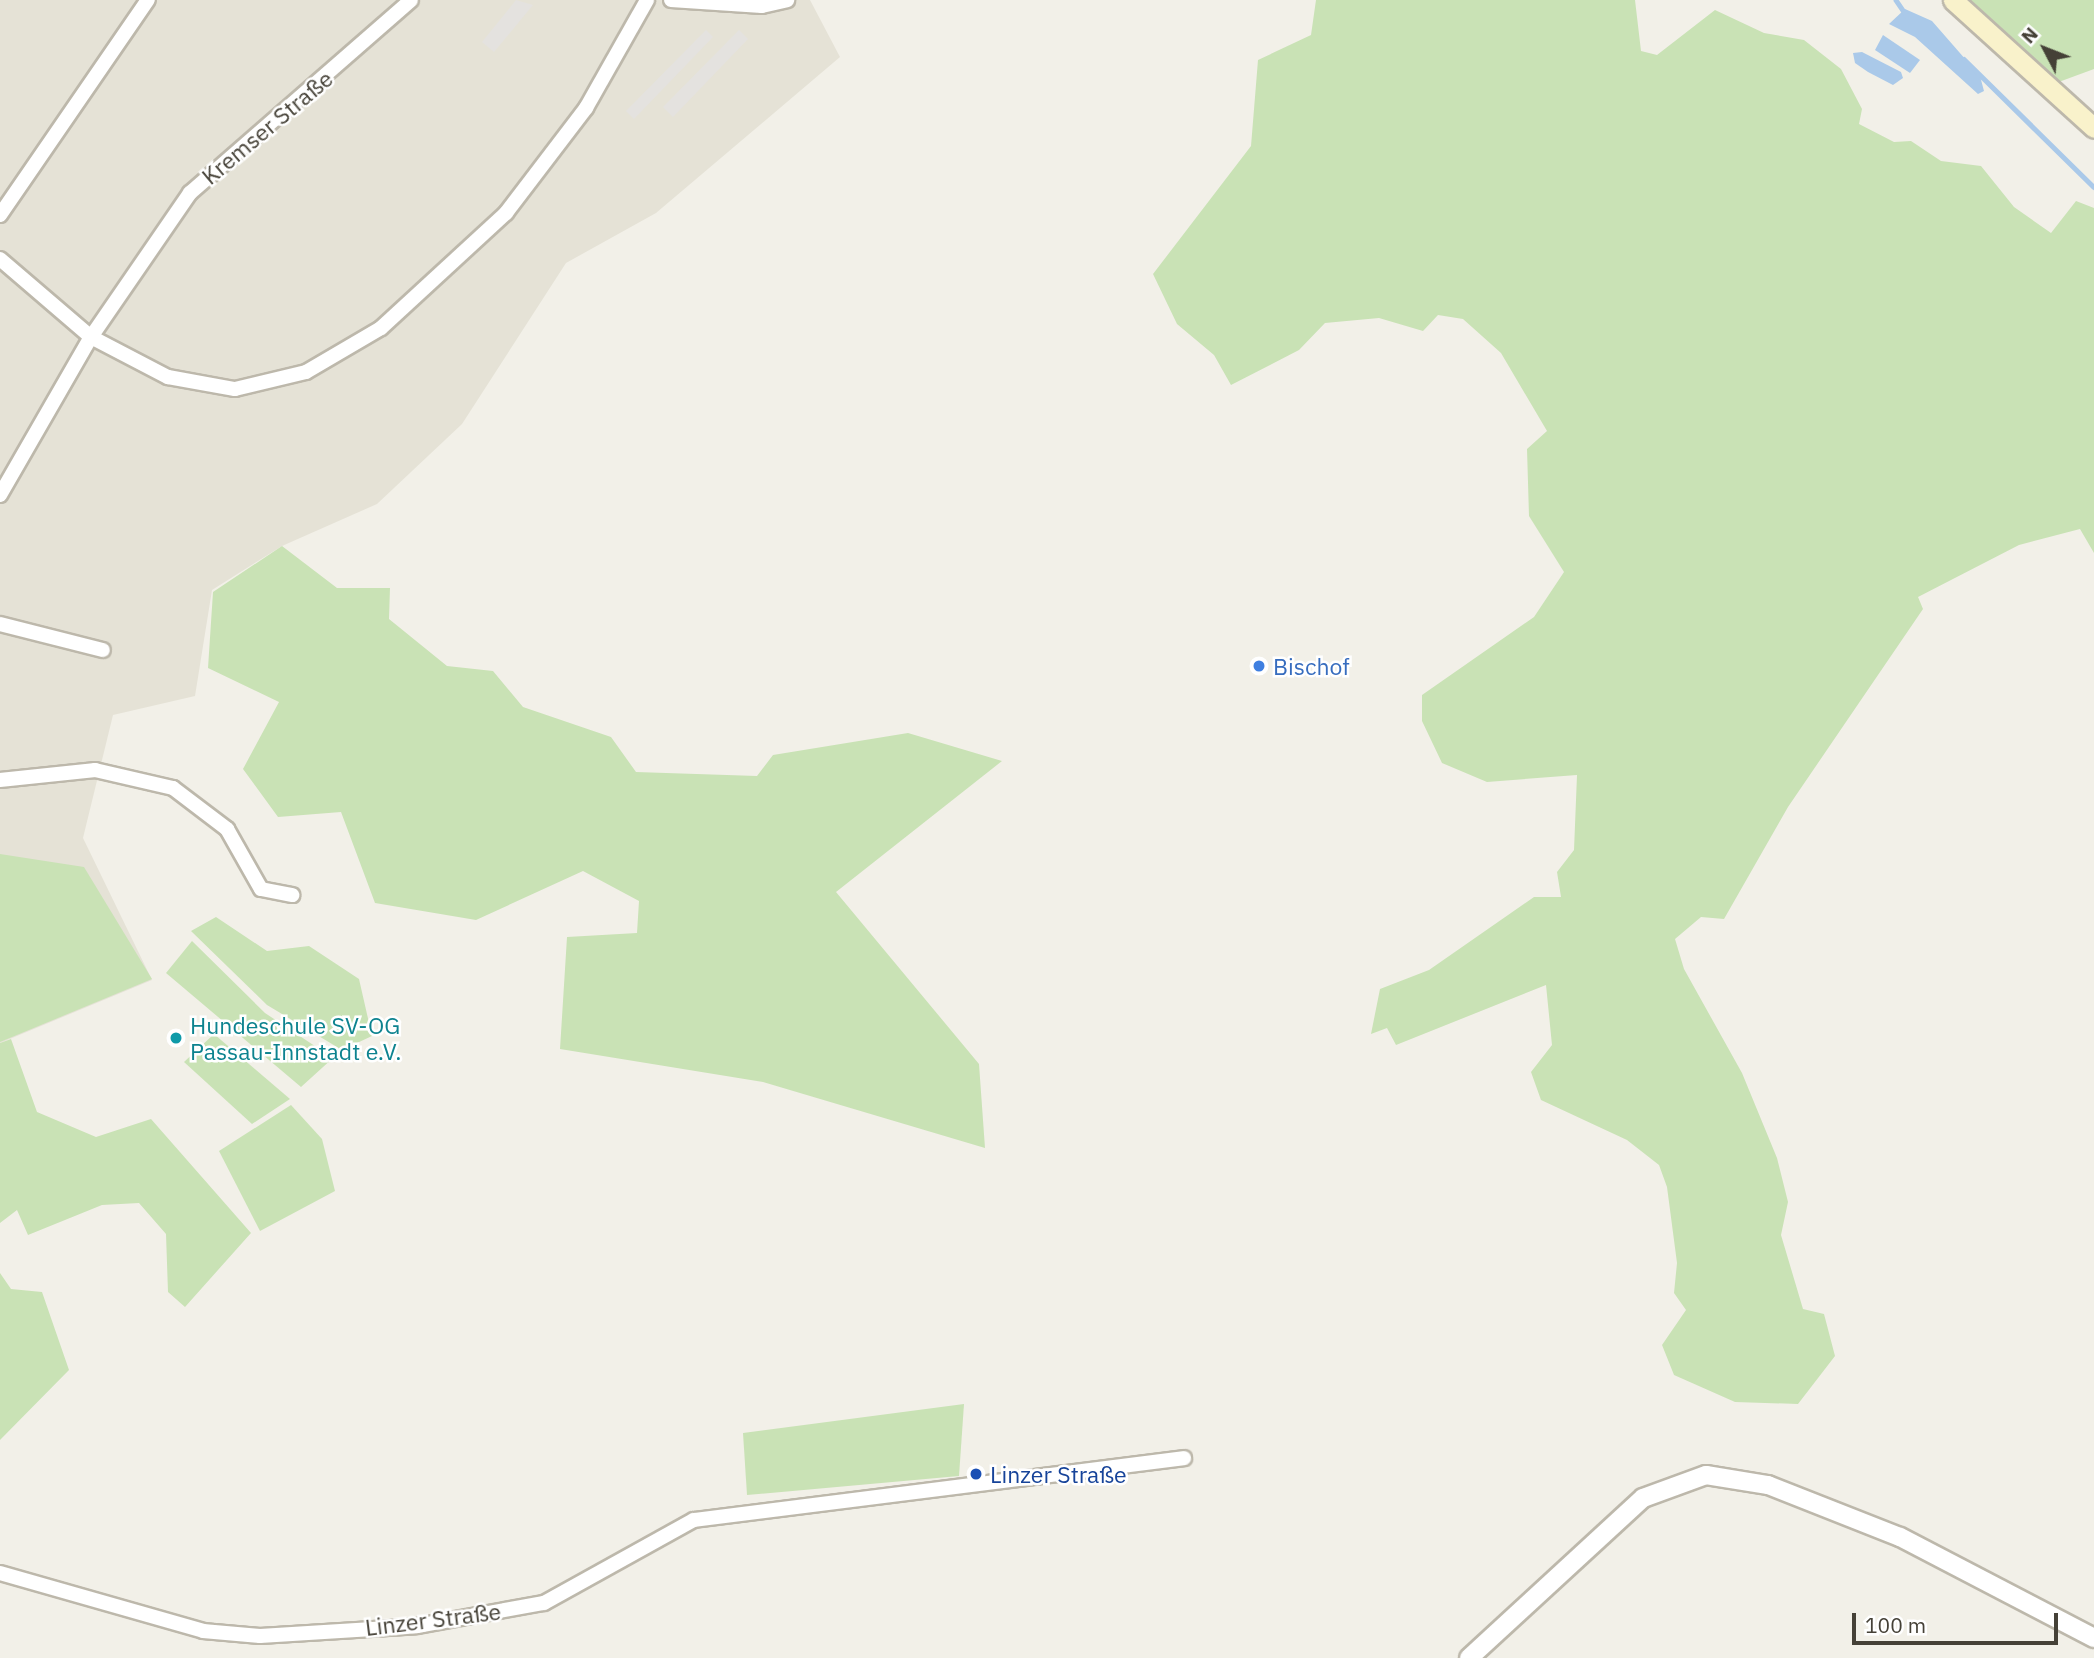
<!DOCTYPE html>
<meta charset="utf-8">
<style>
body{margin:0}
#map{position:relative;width:2094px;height:1658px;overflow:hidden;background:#f2f0e8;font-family:"IBM Plex Sans",sans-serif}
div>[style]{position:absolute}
.residential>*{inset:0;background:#e5e2d6}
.green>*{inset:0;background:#c9e2b5}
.parking>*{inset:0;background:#e4e2df}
.water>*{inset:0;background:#aac9e9}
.stream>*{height:4.5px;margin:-2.25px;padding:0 2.25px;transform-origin:2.25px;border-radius:2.25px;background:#aac9e9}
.roads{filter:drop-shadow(2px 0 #bdb8ab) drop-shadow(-2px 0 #bdb8ab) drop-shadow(0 2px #bdb8ab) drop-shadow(0 -2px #bdb8ab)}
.minor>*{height:14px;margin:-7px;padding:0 7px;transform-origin:7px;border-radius:7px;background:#fff}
.tertiary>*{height:18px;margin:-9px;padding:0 9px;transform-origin:9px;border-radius:9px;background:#fff}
.secondary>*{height:19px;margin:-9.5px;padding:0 9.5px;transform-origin:9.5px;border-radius:9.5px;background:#f9f2cb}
.dots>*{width:19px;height:19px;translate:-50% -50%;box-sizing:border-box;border:4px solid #fff;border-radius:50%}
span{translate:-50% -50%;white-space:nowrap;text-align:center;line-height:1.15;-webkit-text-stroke:5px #fff;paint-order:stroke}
.street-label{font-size:23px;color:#454137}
.shop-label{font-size:23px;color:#366cbe}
.left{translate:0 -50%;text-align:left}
.culture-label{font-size:23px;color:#0d838f}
.transit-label{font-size:23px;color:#164399}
.north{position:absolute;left:2010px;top:14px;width:70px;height:70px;-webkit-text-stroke:5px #fff;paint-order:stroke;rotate:312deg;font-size:19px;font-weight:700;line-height:28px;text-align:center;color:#454137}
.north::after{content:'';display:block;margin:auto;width:24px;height:32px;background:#454137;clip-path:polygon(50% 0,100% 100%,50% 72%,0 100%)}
.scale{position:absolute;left:1852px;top:1613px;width:206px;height:32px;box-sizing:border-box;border:4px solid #454137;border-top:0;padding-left:9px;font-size:21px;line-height:24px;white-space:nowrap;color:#454137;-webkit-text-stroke:5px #fff;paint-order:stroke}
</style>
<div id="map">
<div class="residential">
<i style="clip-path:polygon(0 0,810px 0,840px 57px,656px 213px,566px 263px,462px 424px,377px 504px,282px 546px,212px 590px,195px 696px,113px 715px,83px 838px,152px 980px,0 1043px)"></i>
</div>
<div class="green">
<i style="clip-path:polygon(1316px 0,1635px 0,1641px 51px,1657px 55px,1715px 10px,1764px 33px,1804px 40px,1841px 69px,1862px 109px,1859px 124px,1894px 142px,1911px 141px,1941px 161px,1981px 166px,2014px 207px,2051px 233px,2076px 201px,2094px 208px,2094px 553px,2080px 529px,2019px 545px,1918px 597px,1923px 609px,1788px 807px,1724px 919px,1701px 917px,1675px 939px,1684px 969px,1742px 1073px,1777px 1158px,1788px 1202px,1781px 1235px,1803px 1309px,1824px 1314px,1835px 1356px,1798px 1404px,1735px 1402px,1674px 1375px,1662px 1345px,1686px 1310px,1674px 1293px,1677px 1263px,1667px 1187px,1659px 1165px,1627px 1140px,1541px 1100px,1531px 1072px,1552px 1045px,1546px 985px,1396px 1045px,1387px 1028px,1371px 1034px,1380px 989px,1429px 970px,1534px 897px,1561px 897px,1557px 872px,1574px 850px,1577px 775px,1487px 782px,1442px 763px,1422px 721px,1422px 695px,1534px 617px,1564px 572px,1529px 516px,1527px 449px,1547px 431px,1501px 353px,1463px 319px,1438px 315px,1423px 331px,1379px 318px,1325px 323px,1299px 350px,1231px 385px,1214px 355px,1177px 324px,1153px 274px,1251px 146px,1258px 60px,1311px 35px)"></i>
<i style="clip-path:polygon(1959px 0,2094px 0,2094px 69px,2056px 83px)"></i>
<i style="clip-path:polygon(282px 546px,337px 588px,390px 588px,389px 619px,447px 666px,493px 671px,523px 707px,611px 737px,636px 772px,757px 776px,773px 755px,908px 733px,1002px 761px,836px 892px,979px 1064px,985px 1148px,763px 1082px,560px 1049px,567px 937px,637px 933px,639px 901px,583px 871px,476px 920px,375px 903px,341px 812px,278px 817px,243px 769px,279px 702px,208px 668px,213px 592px)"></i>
<i style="clip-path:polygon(0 854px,84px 867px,152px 979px,0 1042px)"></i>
<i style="clip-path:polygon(216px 917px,267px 951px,309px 946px,359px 979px,372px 1036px,342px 1050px,267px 1005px,191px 931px)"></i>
<i style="clip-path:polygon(192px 941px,265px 1013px,333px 1058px,301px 1087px,166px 973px)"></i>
<i style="clip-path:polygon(214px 1034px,290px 1099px,252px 1124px,184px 1062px)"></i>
<i style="clip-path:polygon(11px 1039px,37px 1112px,96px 1137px,151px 1119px,251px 1233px,185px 1307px,168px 1292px,166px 1234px,139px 1203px,102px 1205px,28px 1235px,17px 1210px,0 1223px,0 1043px)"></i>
<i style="clip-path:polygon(291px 1105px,322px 1139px,335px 1191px,260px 1231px,219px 1151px)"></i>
<i style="clip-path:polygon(0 1273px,11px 1289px,42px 1292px,69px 1370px,0 1440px)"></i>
<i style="clip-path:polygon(964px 1404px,959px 1476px,747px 1495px,743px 1433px)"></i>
</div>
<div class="parking">
<i style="clip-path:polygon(516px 0,533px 5px,494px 52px,482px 42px)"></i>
<i style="clip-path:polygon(706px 30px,713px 37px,634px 119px,626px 111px)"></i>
<i style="clip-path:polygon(739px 30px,748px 39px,673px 117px,663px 107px)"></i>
</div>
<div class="water">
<i style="clip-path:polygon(1905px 9px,1932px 21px,1980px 76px,1984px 91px,1978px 94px,1915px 37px,1889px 24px)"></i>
<i style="clip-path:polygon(1883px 35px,1920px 60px,1910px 73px,1875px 50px)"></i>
<i style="clip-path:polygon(1862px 52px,1901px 72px,1903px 78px,1893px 85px,1868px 72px,1855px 63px,1853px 53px)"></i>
</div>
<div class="stream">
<i style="left:1896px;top:0;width:18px;rotate:56deg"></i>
<i style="left:1964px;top:59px;width:182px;rotate:44.6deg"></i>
</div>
<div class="roads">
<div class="minor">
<i style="left:671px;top:0;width:91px;rotate:3.8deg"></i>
<i style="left:762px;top:6px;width:26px;rotate:-13deg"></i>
<i style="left:0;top:215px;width:261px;rotate:-55.5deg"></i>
<i style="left:0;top:259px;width:120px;rotate:40.6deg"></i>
<i style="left:91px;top:337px;width:87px;rotate:27.5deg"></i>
<i style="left:168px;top:377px;width:68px;rotate:10.2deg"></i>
<i style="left:235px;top:389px;width:73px;rotate:-13.5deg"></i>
<i style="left:306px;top:372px;width:87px;rotate:-30.4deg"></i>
<i style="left:381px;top:328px;width:170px;rotate:-42.6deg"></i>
<i style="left:506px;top:213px;width:132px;rotate:-52.7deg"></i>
<i style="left:586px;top:108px;width:124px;rotate:-60.5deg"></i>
<i style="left:0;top:495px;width:182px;rotate:-60.1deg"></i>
<i style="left:91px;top:337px;width:175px;rotate:-55.5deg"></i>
<i style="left:190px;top:193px;width:293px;rotate:-41.1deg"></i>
<i style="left:0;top:624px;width:106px;rotate:14.2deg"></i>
<i style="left:0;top:780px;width:96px;rotate:-6deg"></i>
<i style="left:95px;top:770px;width:80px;rotate:13deg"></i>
<i style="left:173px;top:788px;width:68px;rotate:37.2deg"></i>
<i style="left:227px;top:829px;width:69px;rotate:60.5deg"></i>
<i style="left:261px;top:889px;width:32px;rotate:11deg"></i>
<i style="left:0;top:1573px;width:211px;rotate:15.9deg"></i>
<i style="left:203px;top:1631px;width:57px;rotate:5deg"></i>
<i style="left:260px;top:1636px;width:157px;rotate:-3.6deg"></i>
<i style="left:417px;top:1626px;width:129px;rotate:-10.3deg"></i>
<i style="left:544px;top:1603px;width:171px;rotate:-29deg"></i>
<i style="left:694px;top:1520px;width:494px;rotate:-7.2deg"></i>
</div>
<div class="tertiary">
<i style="left:1469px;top:1658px;width:236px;rotate:-42.6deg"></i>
<i style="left:1643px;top:1498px;width:67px;rotate:-20.1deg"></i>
<i style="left:1706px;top:1475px;width:63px;rotate:9.2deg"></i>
<i style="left:1768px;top:1485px;width:142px;rotate:21.5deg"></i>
<i style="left:1900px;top:1537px;width:219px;rotate:27.5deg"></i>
</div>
<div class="secondary">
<i style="left:1953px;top:0;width:190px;rotate:42.2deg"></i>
</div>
</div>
<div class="dots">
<i style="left:1259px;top:666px;background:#3f7fe0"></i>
<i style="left:176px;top:1038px;background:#0f9aa8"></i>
<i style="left:976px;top:1474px;background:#1a4fb4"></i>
</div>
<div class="street-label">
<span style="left:267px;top:127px;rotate:-40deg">Kremser Straße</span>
<span style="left:433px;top:1619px;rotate:-7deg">Linzer Straße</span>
</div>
<div class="shop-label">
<span class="left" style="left:1273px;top:666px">Bischof</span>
</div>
<div class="culture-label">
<span class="left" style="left:190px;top:1038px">Hundeschule SV-OG<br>Passau-Innstadt e.V.</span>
</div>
<div class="transit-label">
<span class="left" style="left:990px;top:1474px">Linzer Straße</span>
</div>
<div class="north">N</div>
<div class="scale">100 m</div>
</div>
